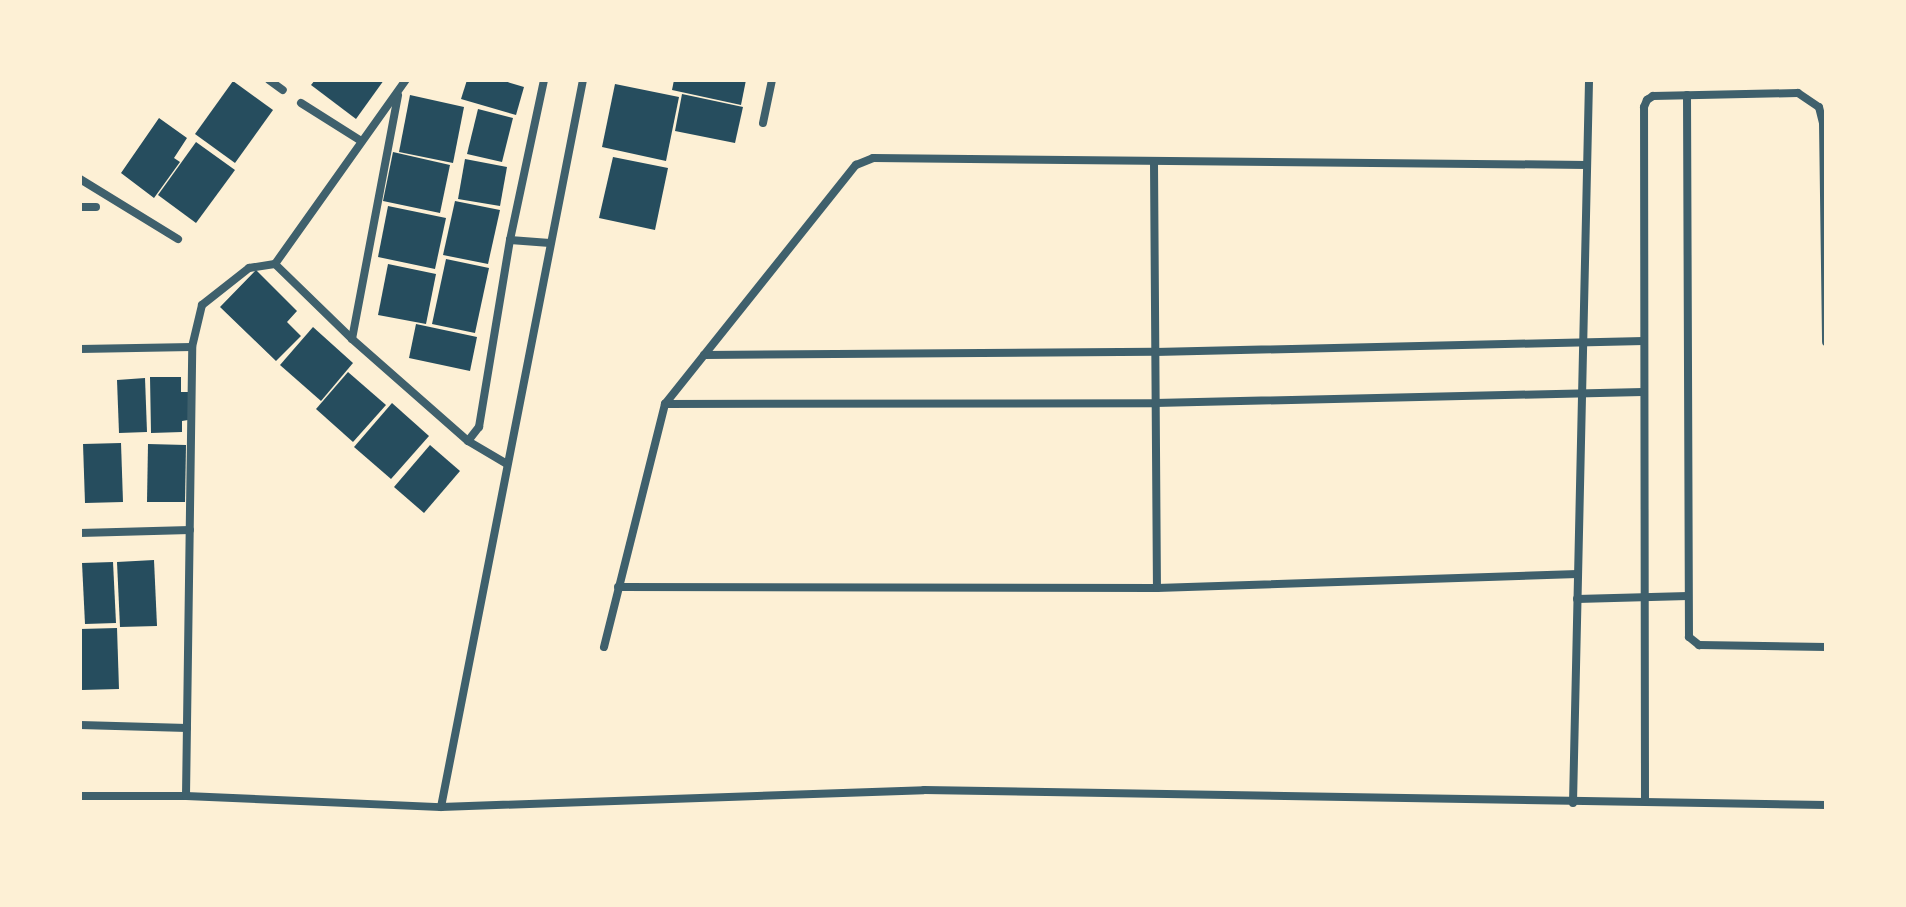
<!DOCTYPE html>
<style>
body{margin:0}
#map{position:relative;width:1906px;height:907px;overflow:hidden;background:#fdf0d5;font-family:Montserrat,sans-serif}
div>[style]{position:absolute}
.building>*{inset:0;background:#264d5e}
.minor>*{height:8px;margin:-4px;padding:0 4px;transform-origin:4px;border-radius:4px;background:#3f606c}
span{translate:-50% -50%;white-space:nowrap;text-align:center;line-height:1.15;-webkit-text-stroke:8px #fdf0d5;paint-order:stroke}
.frame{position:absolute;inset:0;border:82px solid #fdf0d5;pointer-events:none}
</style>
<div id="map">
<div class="building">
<i style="clip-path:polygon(315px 80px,384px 80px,356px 119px,311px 85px)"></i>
<i style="clip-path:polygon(467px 80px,501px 80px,524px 87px,516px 115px,461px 99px)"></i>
<i style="clip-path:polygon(674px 80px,746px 80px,741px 105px,672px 90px)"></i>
<i style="clip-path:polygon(233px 81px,273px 110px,235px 163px,195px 134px)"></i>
<i style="clip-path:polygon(615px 84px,679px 97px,666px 161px,602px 147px)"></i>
<i style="clip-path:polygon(682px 94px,743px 107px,735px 143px,675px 131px)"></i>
<i style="clip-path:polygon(410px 95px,464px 107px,453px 163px,399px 152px)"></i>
<i style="clip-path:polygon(478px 109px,513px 118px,502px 162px,467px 154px)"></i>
<i style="clip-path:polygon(159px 118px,187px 138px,174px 158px,180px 162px,154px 198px,121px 173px)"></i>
<i style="clip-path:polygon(196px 142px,235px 170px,196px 223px,158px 195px)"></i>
<i style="clip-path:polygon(393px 152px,450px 165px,440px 213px,383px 201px)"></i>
<i style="clip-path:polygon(613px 157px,668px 168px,655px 230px,599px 218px)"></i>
<i style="clip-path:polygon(465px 159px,507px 167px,500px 206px,458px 199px)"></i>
<i style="clip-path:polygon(455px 201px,500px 210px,488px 264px,443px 255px)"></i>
<i style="clip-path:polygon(388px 206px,446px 218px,435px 269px,378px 257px)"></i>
<i style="clip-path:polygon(446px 259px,489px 268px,475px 333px,432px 324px)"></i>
<i style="clip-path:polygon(388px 264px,436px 274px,426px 324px,378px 315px)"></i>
<i style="clip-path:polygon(256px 270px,297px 311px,287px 322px,301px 336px,276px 361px,220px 307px)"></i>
<i style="clip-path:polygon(416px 324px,477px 337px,470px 371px,409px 358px)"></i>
<i style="clip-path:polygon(313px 327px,353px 363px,321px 401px,280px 365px)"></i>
<i style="clip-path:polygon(348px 372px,386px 405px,353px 442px,316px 409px)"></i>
<i style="clip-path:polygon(150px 377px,181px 377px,181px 392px,188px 392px,188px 420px,182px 421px,182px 432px,151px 433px)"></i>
<i style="clip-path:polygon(145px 378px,147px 432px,119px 433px,117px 380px)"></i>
<i style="clip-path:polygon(392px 403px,429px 436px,391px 479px,354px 447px)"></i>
<i style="clip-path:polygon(121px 443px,123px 502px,85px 503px,83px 444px)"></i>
<i style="clip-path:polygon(148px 444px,186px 445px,185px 502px,147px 502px)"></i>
<i style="clip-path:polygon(430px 445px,460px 471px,424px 513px,394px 487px)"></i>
<i style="clip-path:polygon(154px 560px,157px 626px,120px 627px,117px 562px)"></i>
<i style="clip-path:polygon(113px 562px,116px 623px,85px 624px,82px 563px)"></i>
<i style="clip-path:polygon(117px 628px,119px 689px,82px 690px,80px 629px)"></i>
</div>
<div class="minor">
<i style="left:269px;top:80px;width:17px;rotate:36deg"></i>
<i style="left:1687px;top:95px;width:542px;rotate:89.79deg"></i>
<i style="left:1689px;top:637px;width:13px;rotate:39deg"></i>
<i style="left:1699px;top:645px;width:127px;rotate:0.9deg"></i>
<i style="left:301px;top:103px;width:71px;rotate:32.3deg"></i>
<i style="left:763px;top:123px;width:44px;rotate:-78.2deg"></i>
<i style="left:1154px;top:163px;width:425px;rotate:89.6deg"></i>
<i style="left:80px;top:179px;width:115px;rotate:31.5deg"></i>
<i style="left:80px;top:207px;width:16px"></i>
<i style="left:510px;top:240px;width:164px;rotate:-78deg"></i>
<i style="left:275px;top:264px;width:107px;rotate:44.2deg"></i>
<i style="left:352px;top:339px;width:154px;rotate:41.3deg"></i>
<i style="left:352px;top:339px;width:248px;rotate:-79.3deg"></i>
<i style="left:80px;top:349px;width:112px;rotate:-1deg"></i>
<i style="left:704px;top:355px;width:451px;rotate:-0.4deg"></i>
<i style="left:1155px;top:352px;width:489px;rotate:-1.3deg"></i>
<i style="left:665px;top:404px;width:490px;rotate:-0.1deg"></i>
<i style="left:1155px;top:403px;width:488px;rotate:-1.3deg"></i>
<i style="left:507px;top:464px;width:45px;rotate:-149.5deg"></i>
<i style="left:468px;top:441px;width:18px;rotate:-52deg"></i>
<i style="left:479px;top:427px;width:190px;rotate:-80.6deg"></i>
<i style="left:510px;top:240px;width:40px;rotate:4.3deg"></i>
<i style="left:80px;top:533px;width:110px;rotate:-1.6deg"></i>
<i style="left:618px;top:587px;width:539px;rotate:0.11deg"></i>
<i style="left:1157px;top:588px;width:421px;rotate:-1.9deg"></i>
<i style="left:1577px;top:599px;width:111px;rotate:-1.5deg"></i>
<i style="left:604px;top:647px;width:251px;rotate:-75.9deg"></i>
<i style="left:665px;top:404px;width:306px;rotate:-51.4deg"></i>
<i style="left:856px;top:165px;width:18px;rotate:-22deg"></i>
<i style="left:873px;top:158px;width:714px;rotate:0.56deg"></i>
<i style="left:80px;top:725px;width:107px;rotate:1.6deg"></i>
<i style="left:80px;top:796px;width:106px"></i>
<i style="left:186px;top:796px;width:255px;rotate:2.5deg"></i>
<i style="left:441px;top:807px;width:483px;rotate:-2deg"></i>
<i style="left:924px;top:790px;width:902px;rotate:0.95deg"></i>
<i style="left:186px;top:796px;width:449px;rotate:-89.2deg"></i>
<i style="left:192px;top:347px;width:43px;rotate:-76.6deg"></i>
<i style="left:202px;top:305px;width:60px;rotate:-38.2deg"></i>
<i style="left:249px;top:268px;width:26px;rotate:-9deg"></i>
<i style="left:275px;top:264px;width:226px;rotate:-54.6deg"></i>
<i style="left:1645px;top:801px;width:694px;rotate:-90.08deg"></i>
<i style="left:1644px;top:107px;width:8px;rotate:-67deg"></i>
<i style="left:1647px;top:100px;width:7px;rotate:-34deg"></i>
<i style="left:1653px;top:96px;width:145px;rotate:-1.2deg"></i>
<i style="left:1798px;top:93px;width:25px;rotate:34deg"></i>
<i style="left:1819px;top:107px;width:16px;rotate:76deg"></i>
<i style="left:1823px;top:123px;width:219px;rotate:89.2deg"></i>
<i style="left:1573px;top:803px;width:721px;rotate:-88.73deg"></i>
<i style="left:441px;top:807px;width:741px;rotate:-78.95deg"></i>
</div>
<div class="frame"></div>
</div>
